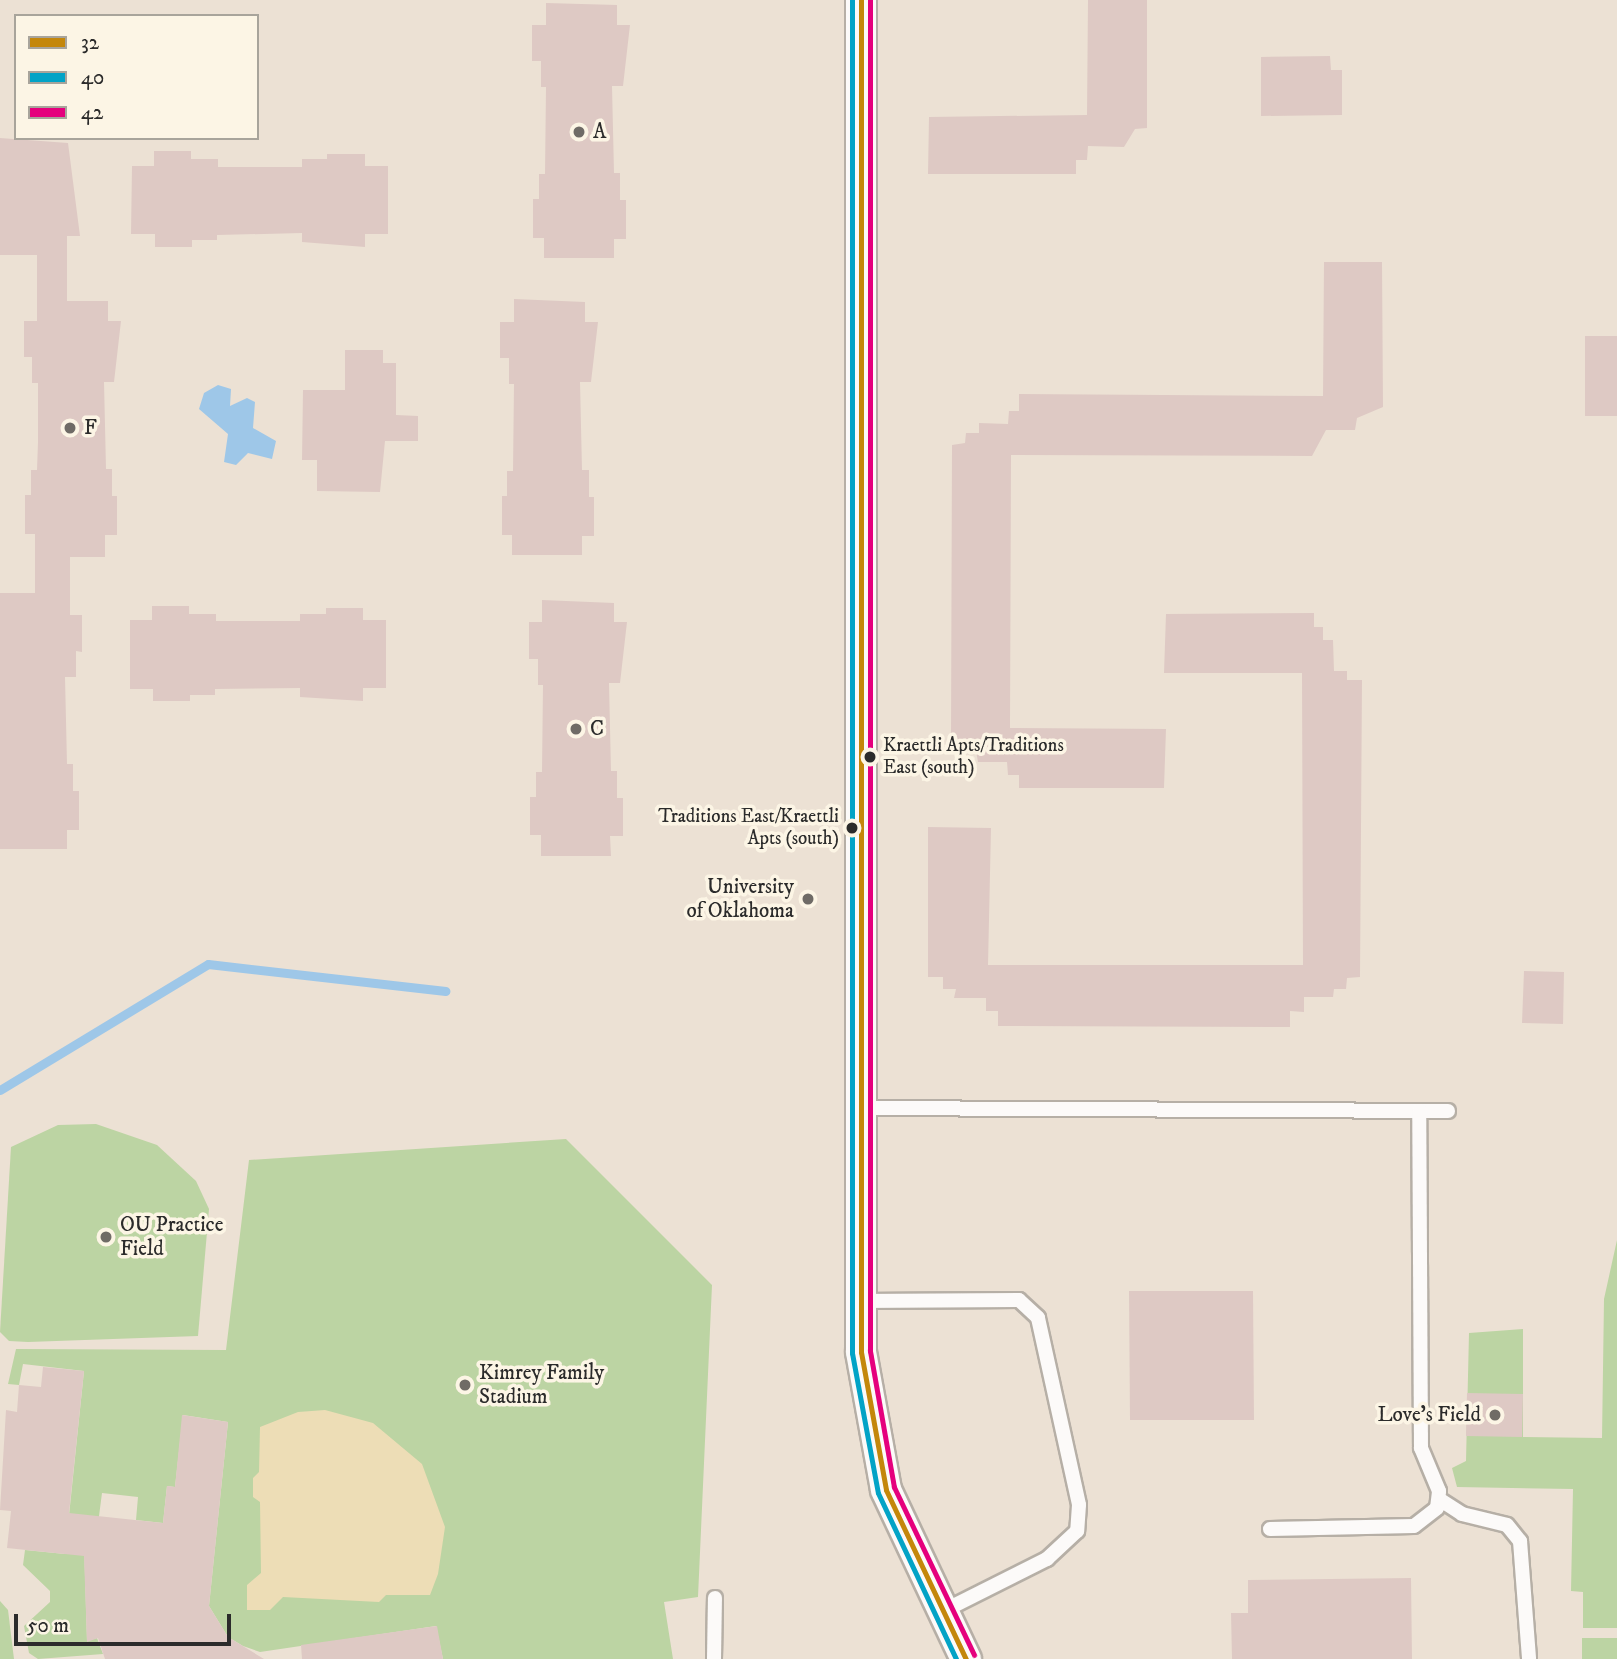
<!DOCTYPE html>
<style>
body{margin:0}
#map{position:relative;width:1617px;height:1659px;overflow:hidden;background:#ece1d4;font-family:"IM FELL DW Pica",serif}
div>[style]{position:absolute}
.green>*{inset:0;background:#bcd4a3}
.sand>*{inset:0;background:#edddb6}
.water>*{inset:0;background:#9ec7e8}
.stream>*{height:9px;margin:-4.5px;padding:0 4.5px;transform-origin:4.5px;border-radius:4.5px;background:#9ec7e8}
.building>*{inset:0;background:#dec9c4}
.roads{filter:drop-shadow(2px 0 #b6afa6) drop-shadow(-2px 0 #b6afa6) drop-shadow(0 2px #b6afa6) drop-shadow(0 -2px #b6afa6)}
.lane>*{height:14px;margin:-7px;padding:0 7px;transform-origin:7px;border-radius:7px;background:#fcfaf9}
.street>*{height:30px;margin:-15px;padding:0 15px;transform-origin:15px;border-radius:15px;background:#fcfaf9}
.bus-1>*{height:5px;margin:-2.5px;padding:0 2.5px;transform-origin:2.5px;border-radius:2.5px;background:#c4870b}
.bus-2>*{height:5px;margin:-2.5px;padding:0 2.5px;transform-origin:2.5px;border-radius:2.5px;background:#02a3c6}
.bus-3>*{height:5px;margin:-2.5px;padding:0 2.5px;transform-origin:2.5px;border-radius:2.5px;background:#e5007d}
.dots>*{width:19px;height:19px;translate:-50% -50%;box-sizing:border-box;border:4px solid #fcf5e5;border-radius:50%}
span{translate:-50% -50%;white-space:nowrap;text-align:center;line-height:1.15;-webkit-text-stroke:7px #fcf5e5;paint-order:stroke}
.bus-label{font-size:19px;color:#2b2b2b}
.left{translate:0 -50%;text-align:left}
.right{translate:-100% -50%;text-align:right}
.poi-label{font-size:21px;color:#2b2b2b}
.legend{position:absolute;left:14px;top:14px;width:245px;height:126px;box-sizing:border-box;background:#fcf5e5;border:2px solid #a8a49b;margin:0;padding:9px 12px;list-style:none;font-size:21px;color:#2b2b2b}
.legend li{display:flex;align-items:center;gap:14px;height:35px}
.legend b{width:35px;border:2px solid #a8a49b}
.scale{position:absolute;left:14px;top:1614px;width:217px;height:32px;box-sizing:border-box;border:4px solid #2b2b2b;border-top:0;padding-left:9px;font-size:21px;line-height:24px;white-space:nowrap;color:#2b2b2b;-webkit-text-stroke:5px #fcf5e5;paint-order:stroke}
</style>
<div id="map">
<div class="green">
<i style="clip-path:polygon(96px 1124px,157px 1145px,196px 1181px,209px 1209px,198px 1336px,28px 1342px,9px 1341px,0 1332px,11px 1147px,58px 1125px)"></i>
<i style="clip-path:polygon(566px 1139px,712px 1285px,698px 1597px,664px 1602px,673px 1659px,443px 1659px,436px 1626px,260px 1652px,243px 1646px,228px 1637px,209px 1606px,228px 1422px,183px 1415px,175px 1487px,167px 1486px,163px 1523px,136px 1520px,138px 1497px,102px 1493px,95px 1547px,84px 1545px,87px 1641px,97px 1638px,103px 1654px,38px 1659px,29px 1653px,24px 1626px,50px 1602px,50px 1591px,23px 1565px,25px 1550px,65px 1554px,84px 1371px,23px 1364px,19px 1385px,8px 1384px,16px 1349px,226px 1350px,249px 1160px)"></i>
<i style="clip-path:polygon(1617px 1240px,1617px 1628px,1583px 1628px,1583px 1592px,1571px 1591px,1573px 1489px,1457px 1487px,1452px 1468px,1466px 1461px,1469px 1333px,1523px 1329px,1523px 1437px,1602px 1438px,1604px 1299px)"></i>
<i style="clip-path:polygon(0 1601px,8px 1610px,14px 1659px,0 1659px)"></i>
<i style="clip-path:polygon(1582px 1638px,1617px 1638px,1617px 1659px,1582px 1659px)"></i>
</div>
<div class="sand">
<i style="clip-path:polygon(325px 1410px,373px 1423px,422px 1464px,445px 1527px,438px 1574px,430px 1595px,386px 1595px,379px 1602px,283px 1597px,270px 1610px,247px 1610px,247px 1585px,261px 1573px,260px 1502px,253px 1497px,253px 1478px,259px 1472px,260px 1427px,298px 1412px)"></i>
</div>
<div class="water">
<i style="clip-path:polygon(218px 385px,231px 389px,230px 406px,247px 398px,255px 402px,253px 428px,276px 441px,272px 459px,248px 453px,236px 465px,224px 462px,228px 434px,199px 409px,204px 393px)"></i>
</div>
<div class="stream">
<i style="left:0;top:1090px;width:243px;rotate:-31.2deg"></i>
<i style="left:208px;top:964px;width:239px;rotate:6.5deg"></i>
</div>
<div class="building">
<i style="clip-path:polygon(1088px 0,1147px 0,1147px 128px,1135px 129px,1124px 147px,1088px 146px,1087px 160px,1076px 160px,1076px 174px,928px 174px,929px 117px,1087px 115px)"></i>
<i style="clip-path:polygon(546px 3px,617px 5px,617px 25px,630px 25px,623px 86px,612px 86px,614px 173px,620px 173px,620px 200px,626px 200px,626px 239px,614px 239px,614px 258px,544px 258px,544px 238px,533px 238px,533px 199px,539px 199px,539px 174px,545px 174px,546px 87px,541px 87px,541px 61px,532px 61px,532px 25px,546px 25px)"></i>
<i style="clip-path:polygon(1330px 56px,1331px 70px,1342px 70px,1342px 115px,1261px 116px,1261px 57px)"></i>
<i style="clip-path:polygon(0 138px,68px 143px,80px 236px,67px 236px,67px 301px,108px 301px,108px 321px,121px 321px,114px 382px,104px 382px,106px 469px,112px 469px,112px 496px,117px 496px,117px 535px,105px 535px,105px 557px,70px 557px,70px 615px,82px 615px,82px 652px,76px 651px,76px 677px,65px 677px,67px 764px,73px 764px,73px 791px,79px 791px,79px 830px,67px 830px,67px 849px,0 849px,0 593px,35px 593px,35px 534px,25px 534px,25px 495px,31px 495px,31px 470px,37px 470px,38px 442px,38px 383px,32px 383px,32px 357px,24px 357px,24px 321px,37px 321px,37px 255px,0 255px)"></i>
<i style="clip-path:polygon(154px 151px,191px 151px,191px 159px,218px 159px,218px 167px,302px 167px,302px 159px,327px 159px,327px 154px,365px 154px,365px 166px,388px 166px,388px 234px,365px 234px,365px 247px,302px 242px,302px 233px,217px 235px,217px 240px,192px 240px,192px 247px,155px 247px,155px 234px,131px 234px,132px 166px,154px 166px)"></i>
<i style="clip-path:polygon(1324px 262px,1382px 262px,1383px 407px,1357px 418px,1355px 430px,1326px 430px,1312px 456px,1011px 455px,1010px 728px,1166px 729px,1164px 788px,1019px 788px,1019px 775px,1008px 775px,1007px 762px,978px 762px,976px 751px,963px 751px,964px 739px,951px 740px,952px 445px,965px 443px,966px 433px,979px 433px,979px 423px,1008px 424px,1009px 411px,1019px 411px,1019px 394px,1323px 396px)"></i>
<i style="clip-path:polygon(514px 299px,585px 302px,585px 322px,598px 322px,591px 382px,580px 382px,582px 470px,589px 470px,589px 497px,594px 497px,594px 536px,582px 536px,582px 555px,512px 555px,512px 535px,502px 535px,502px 496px,507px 496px,507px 471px,513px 471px,514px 384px,509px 384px,509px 358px,500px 358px,500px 322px,514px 322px)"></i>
<i style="clip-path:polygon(1585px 336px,1617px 336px,1617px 416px,1585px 416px)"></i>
<i style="clip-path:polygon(345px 350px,383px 350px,383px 363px,396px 363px,396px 415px,418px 416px,418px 441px,385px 441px,380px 492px,317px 491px,317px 460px,302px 460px,303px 390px,345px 390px)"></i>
<i style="clip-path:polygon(542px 600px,614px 603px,614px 622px,627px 622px,620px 683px,609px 683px,611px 771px,617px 771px,617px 798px,623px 798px,623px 836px,610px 836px,611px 856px,541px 856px,541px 835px,530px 835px,530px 797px,536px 797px,536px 772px,542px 772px,543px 685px,538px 685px,538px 659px,529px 659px,529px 622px,542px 622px)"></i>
<i style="clip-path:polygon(152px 606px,189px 606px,189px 614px,216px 614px,216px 621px,300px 621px,300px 614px,326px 614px,326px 608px,363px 608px,363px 620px,386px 620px,386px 688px,363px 688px,363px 701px,300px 697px,300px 688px,215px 689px,215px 695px,190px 695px,190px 701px,153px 701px,153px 689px,130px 689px,130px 620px,152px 620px)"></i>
<i style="clip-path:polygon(1314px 613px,1314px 627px,1323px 627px,1323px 640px,1333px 640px,1334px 671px,1347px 671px,1347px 680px,1362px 680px,1360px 977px,1347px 978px,1346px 989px,1334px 989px,1333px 997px,1304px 997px,1304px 1012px,1290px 1011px,1290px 1027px,998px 1026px,998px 1011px,986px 1011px,986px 998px,954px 998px,956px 989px,943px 989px,943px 977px,928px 977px,928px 827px,991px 828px,988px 965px,1303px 965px,1302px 673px,1164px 673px,1166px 614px)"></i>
<i style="clip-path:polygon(1524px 971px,1564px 972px,1563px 1024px,1522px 1023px)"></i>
<i style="clip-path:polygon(1129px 1291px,1253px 1291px,1254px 1420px,1130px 1420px)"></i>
<i style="clip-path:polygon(43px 1367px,84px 1371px,69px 1513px,163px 1523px,167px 1486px,175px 1487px,182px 1415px,228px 1422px,209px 1606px,228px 1637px,264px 1659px,105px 1659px,98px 1638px,87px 1642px,84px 1556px,7px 1548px,11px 1511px,0 1510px,6px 1410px,17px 1412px,19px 1385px,41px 1387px)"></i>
<i style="clip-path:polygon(1467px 1393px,1523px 1394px,1522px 1437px,1466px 1436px)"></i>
<i style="clip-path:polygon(1411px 1578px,1412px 1659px,1232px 1659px,1231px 1613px,1248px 1613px,1248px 1580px)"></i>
<i style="clip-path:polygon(437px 1626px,443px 1659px,302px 1659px,301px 1645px)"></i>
</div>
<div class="roads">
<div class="lane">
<i style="left:859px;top:1108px;width:589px;rotate:0.29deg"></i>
<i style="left:859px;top:1301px;width:160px;rotate:-0.4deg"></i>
<i style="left:1019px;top:1300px;width:26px;rotate:43deg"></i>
<i style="left:1038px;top:1318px;width:191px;rotate:77.6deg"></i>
<i style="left:1079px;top:1505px;width:26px;rotate:94deg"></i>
<i style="left:1077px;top:1531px;width:41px;rotate:137deg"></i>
<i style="left:1047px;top:1559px;width:119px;rotate:153.4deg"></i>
<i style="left:1439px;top:1499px;width:27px;rotate:33deg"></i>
<i style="left:1462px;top:1514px;width:46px;rotate:13.7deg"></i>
<i style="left:1507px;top:1525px;width:21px;rotate:51deg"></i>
<i style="left:1520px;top:1541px;width:118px;rotate:85.6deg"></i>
<i style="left:1270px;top:1529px;width:144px;rotate:-1.2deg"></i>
<i style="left:1414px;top:1526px;width:29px;rotate:-38deg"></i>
<i style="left:1437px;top:1508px;width:17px;rotate:-83deg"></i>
<i style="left:1439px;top:1491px;width:47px;rotate:-112.7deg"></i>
<i style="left:1421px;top:1448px;width:337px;rotate:-90.3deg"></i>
<i style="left:714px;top:1659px;width:61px;rotate:-89.1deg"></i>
</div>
<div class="street">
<i style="left:861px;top:0;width:1352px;rotate:90deg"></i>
<i style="left:861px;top:1352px;width:140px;rotate:79.7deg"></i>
<i style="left:886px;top:1490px;width:187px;rotate:64.7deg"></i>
</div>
</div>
<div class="bus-1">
<i style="left:861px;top:0;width:1352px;rotate:90deg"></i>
<i style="left:861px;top:1352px;width:140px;rotate:79.7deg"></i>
<i style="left:886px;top:1490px;width:187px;rotate:64.7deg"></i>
</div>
<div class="bus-2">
<i style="left:852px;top:0;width:1353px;rotate:90deg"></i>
<i style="left:852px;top:1353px;width:142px;rotate:79.5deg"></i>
<i style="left:878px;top:1493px;width:183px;rotate:64.8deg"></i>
</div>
<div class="bus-3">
<i style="left:870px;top:0;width:1351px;rotate:90deg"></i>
<i style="left:870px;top:1351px;width:138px;rotate:80deg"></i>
<i style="left:894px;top:1487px;width:186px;rotate:64.5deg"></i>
</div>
<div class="dots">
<i style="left:579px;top:132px;background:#6f6b66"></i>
<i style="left:70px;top:428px;background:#6f6b66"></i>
<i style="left:576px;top:729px;background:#6f6b66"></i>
<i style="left:870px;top:757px;background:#2b2b2b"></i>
<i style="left:852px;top:828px;background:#2b2b2b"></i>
<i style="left:808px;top:899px;background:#6f6b66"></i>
<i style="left:106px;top:1237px;background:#6f6b66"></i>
<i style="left:465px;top:1385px;background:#6f6b66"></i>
<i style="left:1495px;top:1415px;background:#6f6b66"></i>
</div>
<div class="bus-label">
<span class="left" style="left:883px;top:757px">Kraettli Apts/Traditions<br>East (south)</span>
<span class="right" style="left:839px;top:828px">Traditions East/Kraettli<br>Apts (south)</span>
</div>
<div class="poi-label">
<span class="left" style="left:593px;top:132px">A</span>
<span class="left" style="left:84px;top:428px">F</span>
<span class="left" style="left:590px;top:729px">C</span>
<span class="right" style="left:794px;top:899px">University<br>of Oklahoma</span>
<span class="left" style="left:120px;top:1237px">OU Practice<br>Field</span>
<span class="left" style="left:479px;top:1385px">Kimrey Family<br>Stadium</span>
<span class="right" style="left:1481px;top:1415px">Love's Field</span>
</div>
<ul class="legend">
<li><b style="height:9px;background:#c4870b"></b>32</li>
<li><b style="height:9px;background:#02a3c6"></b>40</li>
<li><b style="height:9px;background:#e5007d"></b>42</li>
</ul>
<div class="scale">50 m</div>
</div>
